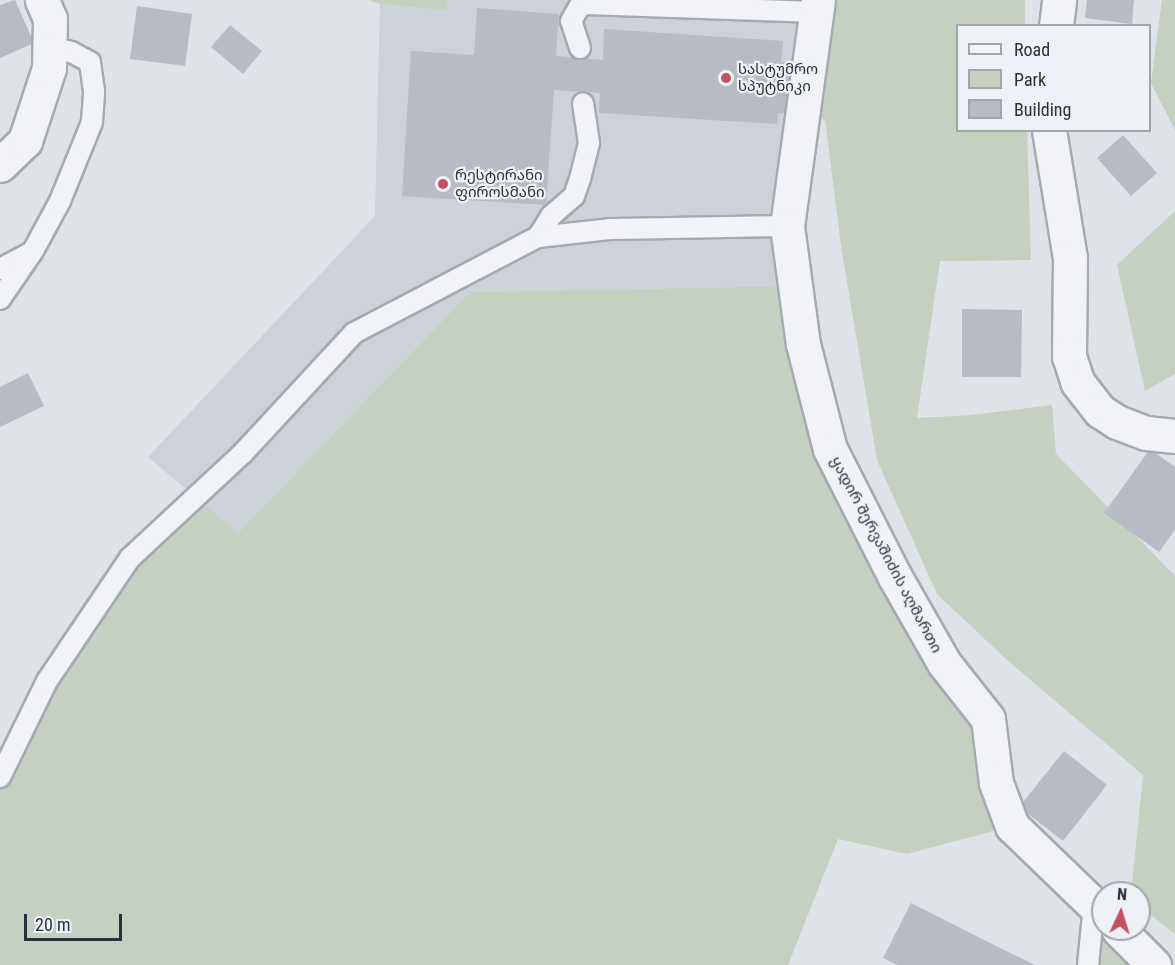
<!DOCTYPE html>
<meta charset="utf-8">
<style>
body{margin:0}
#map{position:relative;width:1175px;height:965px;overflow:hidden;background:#dfe2e7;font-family:"Roboto Condensed","Noto Sans Georgian",sans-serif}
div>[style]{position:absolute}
.built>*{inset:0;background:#cdd1d8}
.green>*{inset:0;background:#c5d0c1}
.building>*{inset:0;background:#b7bbc3}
.roads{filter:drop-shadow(2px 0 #a5a9b0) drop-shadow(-2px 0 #a5a9b0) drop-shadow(0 2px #a5a9b0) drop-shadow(0 -2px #a5a9b0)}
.service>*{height:20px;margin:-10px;padding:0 10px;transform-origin:10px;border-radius:10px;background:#f1f3f6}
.minor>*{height:33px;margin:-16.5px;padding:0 16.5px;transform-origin:16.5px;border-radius:16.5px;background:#f1f3f6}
.tertiary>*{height:33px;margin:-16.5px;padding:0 16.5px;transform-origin:16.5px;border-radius:16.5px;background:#f1f3f6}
.dots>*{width:16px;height:16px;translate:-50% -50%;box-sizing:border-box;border:3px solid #eef1f5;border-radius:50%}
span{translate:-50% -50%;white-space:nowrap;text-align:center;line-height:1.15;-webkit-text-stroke:4.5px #eef1f5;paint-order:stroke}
.poi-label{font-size:15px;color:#2a303c}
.left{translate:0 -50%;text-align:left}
.street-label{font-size:15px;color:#2a303c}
.legend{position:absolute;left:956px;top:24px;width:195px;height:108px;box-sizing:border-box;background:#eef1f5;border:2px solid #a0a4ab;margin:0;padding:8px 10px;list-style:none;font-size:18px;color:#2a303c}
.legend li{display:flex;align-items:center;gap:12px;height:30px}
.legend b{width:30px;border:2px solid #a0a4ab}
.north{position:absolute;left:1091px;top:881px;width:60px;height:60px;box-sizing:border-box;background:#eef1f5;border:2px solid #a0a4ab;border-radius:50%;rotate:4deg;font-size:16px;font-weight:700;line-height:24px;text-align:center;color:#2a303c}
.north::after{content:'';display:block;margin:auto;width:21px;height:27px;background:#c15060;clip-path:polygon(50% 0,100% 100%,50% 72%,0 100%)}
.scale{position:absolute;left:24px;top:914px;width:98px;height:27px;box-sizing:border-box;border:3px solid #2a303c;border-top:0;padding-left:8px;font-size:18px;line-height:21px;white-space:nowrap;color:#2a303c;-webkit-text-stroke:4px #eef1f5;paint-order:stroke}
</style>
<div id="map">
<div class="built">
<i style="clip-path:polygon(447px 0,818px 0,795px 286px,470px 292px,238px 533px,148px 457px,375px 216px,380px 4px,447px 11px)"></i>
</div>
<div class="green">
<i style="clip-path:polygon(368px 0,447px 0,447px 11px,380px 4px)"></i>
<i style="clip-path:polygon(818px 0,1025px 0,1025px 25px,958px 26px,958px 130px,1027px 131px,1031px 260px,940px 261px,917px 418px,971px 415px,1052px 405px,1056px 454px,1175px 576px,1175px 934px,1139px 906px,1139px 893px,1131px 893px,1143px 775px,1008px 661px,937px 594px,877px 460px,841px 246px,825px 120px,802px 115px)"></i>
<i style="clip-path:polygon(1162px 0,1175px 0,1175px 130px,1151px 83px)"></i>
<i style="clip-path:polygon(1175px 211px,1175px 374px,1145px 391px,1117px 265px)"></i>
<i style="clip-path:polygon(795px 286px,830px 449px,988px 719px,1012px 826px,907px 854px,838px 839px,788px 965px,0 965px,0 777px,130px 558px,197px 498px,238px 533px,470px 292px)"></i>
<i style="clip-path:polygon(1094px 905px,1154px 965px,1088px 965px)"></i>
</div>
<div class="building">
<i style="clip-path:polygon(15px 0,34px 43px,0 58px,0 5px)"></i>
<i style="clip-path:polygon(1087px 0,1134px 0,1132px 24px,1085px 18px)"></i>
<i style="clip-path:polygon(137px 6px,192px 14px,185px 66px,130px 59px)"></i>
<i style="clip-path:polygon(477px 8px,559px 14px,556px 56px,603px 60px,604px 29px,783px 41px,781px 62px,804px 63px,801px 114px,778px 113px,777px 124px,599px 113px,600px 93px,554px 90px,546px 205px,402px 196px,411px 51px,474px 55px)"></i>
<i style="clip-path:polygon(230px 25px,262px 51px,243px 74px,211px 47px)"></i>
<i style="clip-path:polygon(1123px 135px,1157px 173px,1131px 196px,1097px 158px)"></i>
<i style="clip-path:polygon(962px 309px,1022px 310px,1021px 377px,962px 377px)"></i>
<i style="clip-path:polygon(28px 373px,44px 406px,0 427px,0 387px)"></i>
<i style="clip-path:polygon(1150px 449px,1175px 467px,1175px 530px,1159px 552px,1104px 513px)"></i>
<i style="clip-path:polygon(1064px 751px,1107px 785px,1063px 841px,1019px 807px)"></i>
<i style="clip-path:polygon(911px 903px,1000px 948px,1035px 965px,897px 965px,883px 958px)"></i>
</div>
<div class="roads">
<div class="service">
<i style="left:580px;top:48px;width:28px;rotate:-108deg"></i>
<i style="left:571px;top:21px;width:16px;rotate:-60deg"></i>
<i style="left:579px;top:7px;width:9px;rotate:-21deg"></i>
<i style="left:587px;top:4px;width:229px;rotate:2deg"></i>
<i style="left:538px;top:237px;width:25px;rotate:-58deg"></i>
<i style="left:551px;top:216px;width:30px;rotate:-41deg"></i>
<i style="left:574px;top:196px;width:18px;rotate:-71deg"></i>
<i style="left:580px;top:179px;width:37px;rotate:-76deg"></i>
<i style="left:589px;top:143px;width:40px;rotate:-98.5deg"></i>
<i style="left:0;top:269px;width:34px;rotate:-28deg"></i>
<i style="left:0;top:299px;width:58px;rotate:-55.5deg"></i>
<i style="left:33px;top:251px;width:57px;rotate:-61.6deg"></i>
<i style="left:60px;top:201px;width:85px;rotate:-67.9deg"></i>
<i style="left:92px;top:122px;width:31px;rotate:-86deg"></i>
<i style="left:94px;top:91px;width:29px;rotate:-98deg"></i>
<i style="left:90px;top:62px;width:21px;rotate:-152deg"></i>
<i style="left:71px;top:52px;width:21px;rotate:-166deg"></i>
<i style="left:0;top:777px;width:107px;rotate:-63.9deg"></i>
<i style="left:47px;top:681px;width:148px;rotate:-56deg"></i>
<i style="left:130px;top:558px;width:153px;rotate:-42.9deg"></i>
<i style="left:242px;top:454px;width:165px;rotate:-47.2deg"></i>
<i style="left:354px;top:333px;width:208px;rotate:-27.6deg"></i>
<i style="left:538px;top:237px;width:72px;rotate:-6.3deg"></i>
<i style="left:610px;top:229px;width:177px;rotate:-1deg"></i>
<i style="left:1088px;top:965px;width:60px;rotate:-84.3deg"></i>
</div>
<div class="minor">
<i style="left:1056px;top:26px;width:26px;rotate:-83deg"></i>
<i style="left:1049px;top:130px;width:130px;rotate:80.7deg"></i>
<i style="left:1070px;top:258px;width:98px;rotate:90.6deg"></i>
<i style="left:1069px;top:356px;width:28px;rotate:72deg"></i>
<i style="left:1078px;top:383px;width:36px;rotate:52deg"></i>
<i style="left:1100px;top:411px;width:20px;rotate:33deg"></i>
<i style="left:1117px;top:422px;width:31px;rotate:21deg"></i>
<i style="left:1146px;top:433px;width:29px;rotate:6deg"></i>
<i style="left:0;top:165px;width:35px;rotate:-44deg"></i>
<i style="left:25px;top:141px;width:77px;rotate:-71.8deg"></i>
<i style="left:49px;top:68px;width:49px;rotate:-88.8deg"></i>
<i style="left:50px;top:19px;width:21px;rotate:-113deg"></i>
</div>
<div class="tertiary">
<i style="left:818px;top:0;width:228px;rotate:97.8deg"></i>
<i style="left:787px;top:226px;width:119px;rotate:82.3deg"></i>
<i style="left:803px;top:344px;width:108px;rotate:75.6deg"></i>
<i style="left:830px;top:449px;width:144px;rotate:63.1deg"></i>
<i style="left:895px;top:577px;width:99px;rotate:60.3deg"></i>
<i style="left:944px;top:663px;width:71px;rotate:51.8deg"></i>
<i style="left:988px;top:719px;width:64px;rotate:82.9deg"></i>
<i style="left:996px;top:783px;width:46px;rotate:69.6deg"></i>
<i style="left:1012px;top:826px;width:127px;rotate:44deg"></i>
<i style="left:1118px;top:929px;width:51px;rotate:45deg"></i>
</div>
</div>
<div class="dots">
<i style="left:726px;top:78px;background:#c15060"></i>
<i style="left:443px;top:184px;background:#c15060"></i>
</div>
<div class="poi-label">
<span class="left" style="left:738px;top:78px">სასტუმრო<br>სპუტნიკი</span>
<span class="left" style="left:455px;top:184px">რესტირანი<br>ფიროსმანი</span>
</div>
<div class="street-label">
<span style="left:886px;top:555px;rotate:62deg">ყადირ შერვაშიძის აღმართი</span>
</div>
<ul class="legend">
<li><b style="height:8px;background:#f1f3f6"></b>Road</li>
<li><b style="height:16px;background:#c5d0c1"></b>Park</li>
<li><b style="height:16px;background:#b7bbc3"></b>Building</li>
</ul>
<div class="north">N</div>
<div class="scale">20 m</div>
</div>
